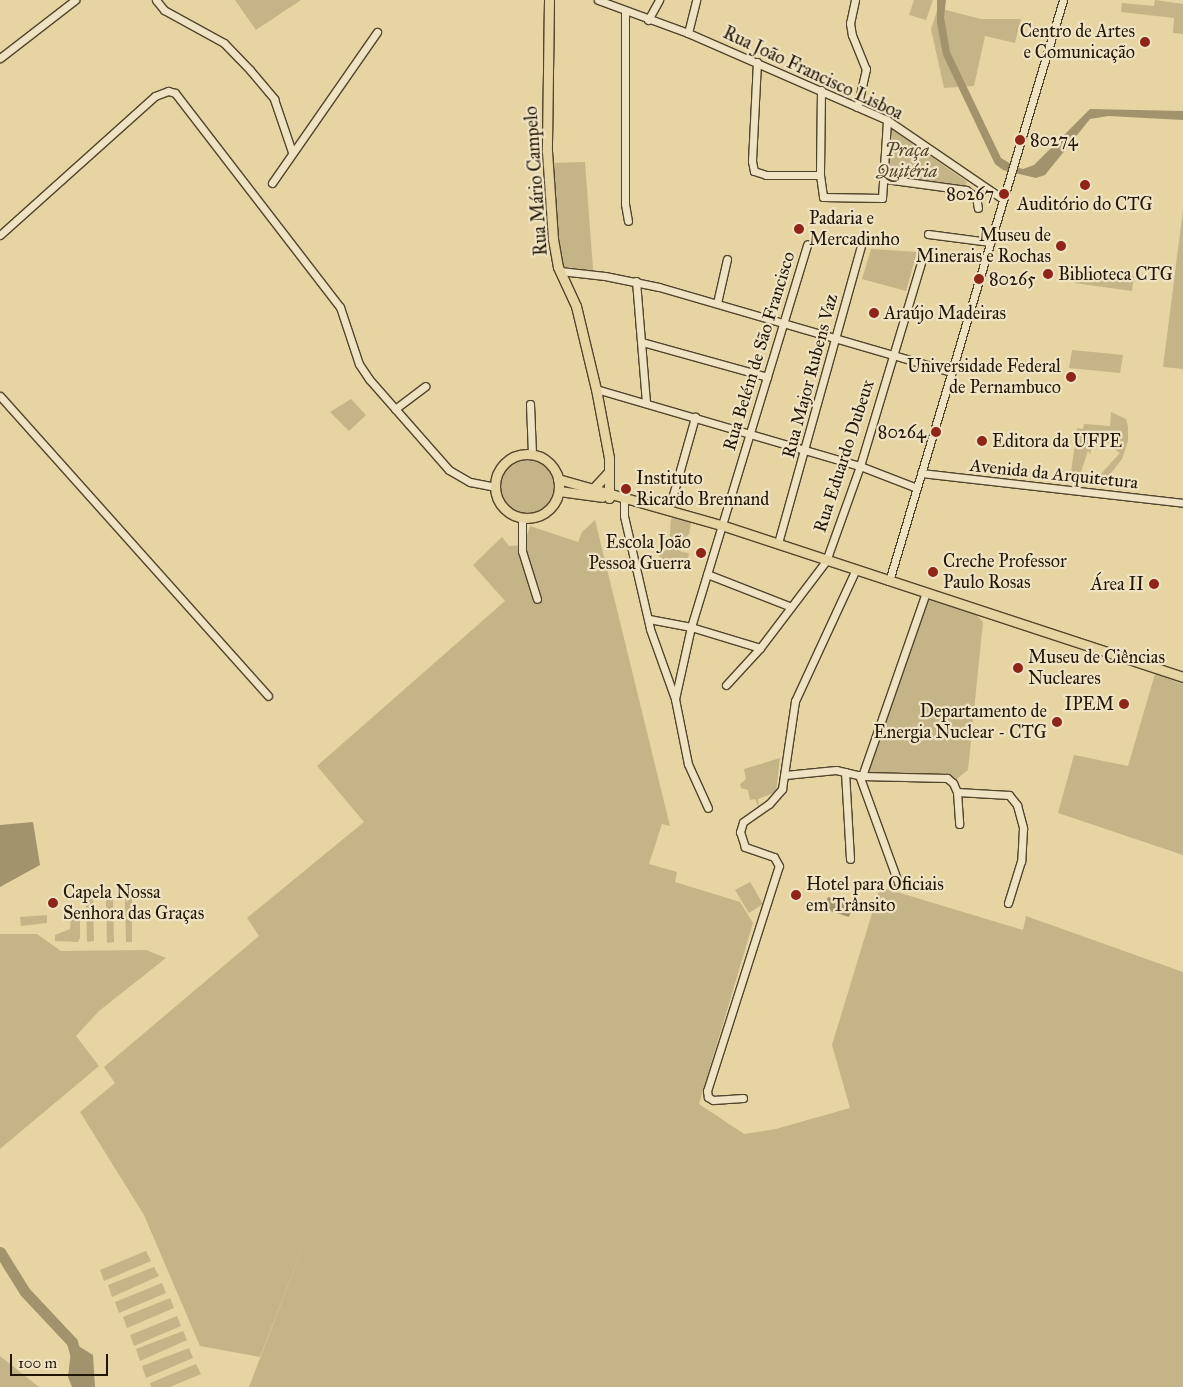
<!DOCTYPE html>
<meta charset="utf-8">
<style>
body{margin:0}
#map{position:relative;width:1183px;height:1387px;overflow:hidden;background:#e6d4a2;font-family:"IM FELL Great Primer",serif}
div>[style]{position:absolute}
.green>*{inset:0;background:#c5b487}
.round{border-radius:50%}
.water>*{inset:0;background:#a3936d}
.river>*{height:11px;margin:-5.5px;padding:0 5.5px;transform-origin:5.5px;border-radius:5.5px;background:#a3936d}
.roads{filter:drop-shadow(1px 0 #52452d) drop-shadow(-1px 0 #52452d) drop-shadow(0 1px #52452d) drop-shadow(0 -1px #52452d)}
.minor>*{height:7px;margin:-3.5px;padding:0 3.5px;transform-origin:3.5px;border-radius:3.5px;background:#efe3c3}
.major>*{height:9px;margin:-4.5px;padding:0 4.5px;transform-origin:4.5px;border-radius:4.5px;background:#e6d4a2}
.major>.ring{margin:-4.5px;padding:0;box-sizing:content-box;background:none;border:9px solid #e6d4a2;border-radius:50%}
.dots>*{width:14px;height:14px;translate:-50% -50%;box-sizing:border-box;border:2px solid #efe3c3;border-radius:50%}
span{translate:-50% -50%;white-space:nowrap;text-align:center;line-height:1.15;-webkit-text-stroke:4.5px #efe3c3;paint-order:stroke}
.poi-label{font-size:18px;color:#211506}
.right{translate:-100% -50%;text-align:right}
.left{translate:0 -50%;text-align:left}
.street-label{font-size:18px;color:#211506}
.park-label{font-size:18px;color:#52452d;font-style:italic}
.scale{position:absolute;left:10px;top:1354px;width:98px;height:22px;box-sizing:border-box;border:2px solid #211506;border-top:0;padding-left:6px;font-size:15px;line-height:18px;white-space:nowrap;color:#211506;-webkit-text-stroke:4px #efe3c3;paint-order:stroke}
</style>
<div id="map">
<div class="green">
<i style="clip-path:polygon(235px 0,301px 0,256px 30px)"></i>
<i style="clip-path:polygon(914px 0,933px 0,926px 20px,909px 15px)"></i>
<i style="clip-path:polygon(1155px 0,1183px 4px,1183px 34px,1173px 33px,1174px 18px,1121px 12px,1122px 3px,1154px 6px)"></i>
<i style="clip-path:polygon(938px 8px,981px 19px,1021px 19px,1015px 43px,985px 36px,974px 86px,944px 88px,931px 29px)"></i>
<i style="clip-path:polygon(892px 129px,967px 182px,964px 187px,890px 178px,887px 172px,889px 132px)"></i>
<i style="clip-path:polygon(585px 162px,593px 269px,592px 271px,560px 266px,550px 163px)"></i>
<i style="clip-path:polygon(1183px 210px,1183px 369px,1163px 367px)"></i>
<i style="clip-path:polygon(871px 249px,917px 252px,906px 291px,862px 279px)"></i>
<i style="clip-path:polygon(1076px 269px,1134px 276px,1132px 291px,1074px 283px)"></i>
<i style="clip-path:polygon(1072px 350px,1123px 355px,1120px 373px,1069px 368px)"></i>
<i style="clip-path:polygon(351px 399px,366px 415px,349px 431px,330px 412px)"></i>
<i style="clip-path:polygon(1111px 412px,1126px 419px,1128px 427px,1128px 441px,1122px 459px,1105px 481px,1099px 476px,1120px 453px,1113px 448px,1118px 448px,1119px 438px,1109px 439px,1109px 444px,1100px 437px,1096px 446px,1093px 443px,1095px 447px,1094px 448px,1092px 445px,1092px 451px,1090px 448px,1091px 452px,1090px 454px,1088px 451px,1081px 472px,1070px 480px,1077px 428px,1083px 429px,1084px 424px,1110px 426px)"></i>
<i class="round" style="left:500px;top:459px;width:54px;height:54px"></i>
<i style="clip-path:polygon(675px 518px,691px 522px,689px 534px,684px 540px,680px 540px,681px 552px,689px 553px,687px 565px,662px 559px,655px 552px,665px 551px,669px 546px,671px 519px)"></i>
<i style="clip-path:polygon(595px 520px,670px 826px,662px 824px,649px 864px,677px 872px,675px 882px,740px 902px,753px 923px,699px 1104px,744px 1134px,776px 1129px,850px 1108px,832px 1045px,880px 887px,1023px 930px,1026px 916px,1183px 972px,1183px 1387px,249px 1387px,310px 1228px,260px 1357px,200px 1346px,144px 1215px,80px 1112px,115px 1083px,104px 1067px,259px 936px,247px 918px,364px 822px,317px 766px,505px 601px,473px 565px,502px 537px,509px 546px,524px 545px,530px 526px,578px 542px,582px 532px)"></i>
<i style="clip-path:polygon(926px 592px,968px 606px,983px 622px,968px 770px,953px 782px,872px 778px,866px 769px)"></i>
<i style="clip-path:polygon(1155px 674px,1183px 684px,1183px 855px,1058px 813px,1074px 755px,1128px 766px)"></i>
<i style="clip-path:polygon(780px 758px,776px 792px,758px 799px,759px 808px,755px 799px,750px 800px,748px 790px,741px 788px,740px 784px,746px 779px,744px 769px)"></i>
<i style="clip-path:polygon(750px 882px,763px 904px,749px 913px,735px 890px)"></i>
<i style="clip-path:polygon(86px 898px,93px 898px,94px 941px,87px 942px)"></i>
<i style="clip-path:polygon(132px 898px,132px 942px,126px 942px,125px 899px)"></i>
<i style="clip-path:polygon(106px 899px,113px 899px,114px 942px,107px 943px)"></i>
<i style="clip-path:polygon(47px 915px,47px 923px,21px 926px,20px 917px)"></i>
<i style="clip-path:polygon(71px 917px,80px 917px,80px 938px,78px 942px,55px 941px,55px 935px,70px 929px)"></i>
<i style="clip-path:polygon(0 934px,37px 934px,61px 951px,146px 950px,166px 958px,99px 1011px,76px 1036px,99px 1066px,0 1149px)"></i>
<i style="clip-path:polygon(146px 1251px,151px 1261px,104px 1281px,100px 1270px)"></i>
<i style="clip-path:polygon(154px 1267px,159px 1276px,112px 1297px,108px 1285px)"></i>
<i style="clip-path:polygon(162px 1283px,166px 1293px,119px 1313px,115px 1302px)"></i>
<i style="clip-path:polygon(170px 1298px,174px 1308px,127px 1328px,123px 1317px)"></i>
<i style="clip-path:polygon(177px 1316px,181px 1326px,134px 1346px,130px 1335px)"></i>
<i style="clip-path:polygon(183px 1331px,187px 1340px,140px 1361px,136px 1349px)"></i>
<i style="clip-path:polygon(189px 1348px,193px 1358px,146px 1378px,142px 1366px)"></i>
<i style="clip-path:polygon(0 1356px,39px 1387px,0 1387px)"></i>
<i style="clip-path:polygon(196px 1364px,201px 1374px,170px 1387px,151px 1387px,150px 1383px)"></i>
</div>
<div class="water">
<i style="clip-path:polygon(937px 0,946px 0,944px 17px,950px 52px,1001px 158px,1016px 167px,1023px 169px,1034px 165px,1090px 109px,1183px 111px,1183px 120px,1108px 116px,1090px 119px,1045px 175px,1036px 178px,1003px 170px,995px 164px,943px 55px,937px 23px)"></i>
<i style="clip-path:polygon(33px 822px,40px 865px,0 887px,0 825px)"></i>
<i style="clip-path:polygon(828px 897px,853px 905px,849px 917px,824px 909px)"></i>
<i style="clip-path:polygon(72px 1342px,93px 1355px,95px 1387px,72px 1387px,68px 1377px)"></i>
</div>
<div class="river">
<i style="left:0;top:1252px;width:47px;rotate:58deg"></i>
<i style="left:25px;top:1292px;width:69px;rotate:46.8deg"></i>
<i style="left:72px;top:1342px;width:16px;rotate:75deg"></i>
</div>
<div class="roads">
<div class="minor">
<i style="left:156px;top:0;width:13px;rotate:51deg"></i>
<i style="left:164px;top:10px;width:68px;rotate:28.8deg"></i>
<i style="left:224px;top:43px;width:37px;rotate:46deg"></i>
<i style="left:250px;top:70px;width:38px;rotate:50deg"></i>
<i style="left:274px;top:99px;width:56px;rotate:71.2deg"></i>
<i style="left:598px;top:0;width:96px;rotate:20.1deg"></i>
<i style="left:688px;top:33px;width:217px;rotate:23.6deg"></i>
<i style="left:887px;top:120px;width:140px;rotate:34.3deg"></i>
<i style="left:855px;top:0;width:24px;rotate:102deg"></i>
<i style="left:850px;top:23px;width:12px;rotate:81deg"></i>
<i style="left:852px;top:35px;width:37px;rotate:68deg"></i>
<i style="left:866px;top:69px;width:39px;rotate:103deg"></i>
<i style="left:625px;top:11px;width:193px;rotate:90deg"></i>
<i style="left:625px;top:204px;width:17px;rotate:80deg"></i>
<i style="left:648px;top:20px;width:23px;rotate:-61deg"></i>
<i style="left:688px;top:33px;width:34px;rotate:-76deg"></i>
<i style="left:0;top:58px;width:95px;rotate:-37.7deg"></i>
<i style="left:757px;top:62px;width:99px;rotate:92.9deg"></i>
<i style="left:752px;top:161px;width:10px;rotate:79deg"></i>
<i style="left:754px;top:171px;width:13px;rotate:18deg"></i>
<i style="left:766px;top:175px;width:54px"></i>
<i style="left:821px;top:90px;width:85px;rotate:90.7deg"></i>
<i style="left:820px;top:175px;width:22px;rotate:82deg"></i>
<i style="left:823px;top:197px;width:59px;rotate:1deg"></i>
<i style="left:882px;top:198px;width:78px;rotate:-86.3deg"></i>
<i style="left:885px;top:179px;width:82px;rotate:7.7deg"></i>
<i style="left:966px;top:190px;width:12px;rotate:35deg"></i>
<i style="left:976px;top:197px;width:11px;rotate:80deg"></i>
<i style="left:272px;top:183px;width:184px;rotate:-55.2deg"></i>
<i style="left:928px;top:234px;width:63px;rotate:7.4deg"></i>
<i style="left:0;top:235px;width:208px;rotate:-41.9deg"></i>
<i style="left:155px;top:96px;width:14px;rotate:-21deg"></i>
<i style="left:168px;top:91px;width:7px;rotate:16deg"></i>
<i style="left:175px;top:93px;width:270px;rotate:52.4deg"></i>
<i style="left:340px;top:307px;width:60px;rotate:71.6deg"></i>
<i style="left:359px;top:364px;width:18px;rotate:56deg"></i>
<i style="left:369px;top:379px;width:121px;rotate:48.7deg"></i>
<i style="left:449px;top:470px;width:24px;rotate:30deg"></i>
<i style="left:470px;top:482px;width:25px;rotate:11deg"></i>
<i style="left:560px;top:271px;width:45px;rotate:6.3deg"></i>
<i style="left:605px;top:276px;width:55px;rotate:11.5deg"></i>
<i style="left:659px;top:287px;width:305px;rotate:16.2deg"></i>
<i style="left:636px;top:281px;width:122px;rotate:85.3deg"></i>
<i style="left:717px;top:303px;width:45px;rotate:-77.2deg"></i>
<i style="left:642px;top:342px;width:130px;rotate:15.6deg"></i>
<i style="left:596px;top:389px;width:275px;rotate:16.3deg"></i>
<i style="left:860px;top:466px;width:61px;rotate:21.1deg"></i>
<i style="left:0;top:396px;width:402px;rotate:48.2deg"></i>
<i style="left:530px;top:404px;width:50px;rotate:87.7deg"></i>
<i style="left:395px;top:409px;width:38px;rotate:-37deg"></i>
<i style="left:921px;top:473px;width:264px;rotate:6.5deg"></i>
<i style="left:624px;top:499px;width:17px;rotate:90deg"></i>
<i style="left:624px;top:516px;width:116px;rotate:77deg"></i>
<i style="left:650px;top:629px;width:74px;rotate:70.3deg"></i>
<i style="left:675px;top:699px;width:66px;rotate:78.7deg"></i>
<i style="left:688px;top:764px;width:48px;rotate:65.6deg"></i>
<i style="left:669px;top:509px;width:96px;rotate:-74.2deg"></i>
<i style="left:522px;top:517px;width:34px;rotate:90deg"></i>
<i style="left:522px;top:551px;width:50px;rotate:72.6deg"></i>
<i style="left:778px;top:543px;width:308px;rotate:-74.4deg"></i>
<i style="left:707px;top:574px;width:90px;rotate:21.4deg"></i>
<i style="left:889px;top:581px;width:606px;rotate:-73.33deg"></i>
<i style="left:649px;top:619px;width:43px;rotate:10.8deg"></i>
<i style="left:691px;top:627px;width:72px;rotate:16.9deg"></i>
<i style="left:726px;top:685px;width:50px;rotate:-47.4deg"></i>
<i style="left:760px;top:648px;width:109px;rotate:-52.8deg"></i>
<i style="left:826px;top:561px;width:101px;rotate:-70.3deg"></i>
<i style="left:860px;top:466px;width:219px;rotate:-73.3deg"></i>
<i style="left:675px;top:699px;width:74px;rotate:-77.5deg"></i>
<i style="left:691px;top:627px;width:400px;rotate:-73.1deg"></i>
<i style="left:845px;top:772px;width:87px;rotate:86.7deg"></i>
<i style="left:785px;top:775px;width:51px;rotate:-5.6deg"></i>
<i style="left:836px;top:770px;width:27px;rotate:13deg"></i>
<i style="left:862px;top:776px;width:85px;rotate:1.3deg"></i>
<i style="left:947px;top:778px;width:8px;rotate:40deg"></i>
<i style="left:953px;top:783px;width:10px;rotate:66deg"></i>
<i style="left:957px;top:792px;width:52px;rotate:3.3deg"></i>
<i style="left:1009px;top:795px;width:13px;rotate:51deg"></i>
<i style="left:1017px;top:805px;width:24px;rotate:75deg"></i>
<i style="left:1023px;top:828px;width:33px;rotate:93deg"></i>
<i style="left:1021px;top:861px;width:44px;rotate:107.2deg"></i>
<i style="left:859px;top:775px;width:117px;rotate:70deg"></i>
<i style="left:862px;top:776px;width:195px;rotate:-70.8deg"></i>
<i style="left:957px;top:792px;width:32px;rotate:86deg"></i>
<i style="left:743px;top:1098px;width:30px;rotate:176deg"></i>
<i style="left:713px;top:1100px;width:6px;rotate:-149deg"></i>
<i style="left:708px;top:1097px;width:6px;rotate:-99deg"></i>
<i style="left:707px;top:1091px;width:236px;rotate:-72.3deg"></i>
<i style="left:779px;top:866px;width:10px;rotate:-119deg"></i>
<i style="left:774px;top:857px;width:31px;rotate:-161deg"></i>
<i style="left:745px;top:847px;width:16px;rotate:-108deg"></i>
<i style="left:740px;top:832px;width:10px;rotate:-73deg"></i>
<i style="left:743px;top:822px;width:32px;rotate:-35deg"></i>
<i style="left:769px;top:804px;width:20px;rotate:-49deg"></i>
<i style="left:782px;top:789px;width:89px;rotate:-81.6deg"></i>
<i style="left:795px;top:701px;width:143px;rotate:-65.2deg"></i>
</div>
<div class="major">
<i style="left:549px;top:0;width:151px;rotate:90.8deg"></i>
<i style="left:547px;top:151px;width:88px;rotate:86.1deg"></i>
<i style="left:553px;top:239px;width:28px;rotate:80deg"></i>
<i style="left:558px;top:267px;width:43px;rotate:65.2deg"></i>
<i style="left:576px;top:306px;width:85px;rotate:76.5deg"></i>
<i style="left:596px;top:389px;width:70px;rotate:79.3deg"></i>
<i style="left:609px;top:458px;width:40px;rotate:90deg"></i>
<i class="ring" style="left:495px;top:454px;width:55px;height:55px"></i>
<i style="left:558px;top:479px;width:169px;rotate:15.8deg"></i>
<i style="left:721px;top:525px;width:486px;rotate:18.2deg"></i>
<i style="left:593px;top:489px;width:23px;rotate:-47deg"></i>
<i style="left:559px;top:491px;width:43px;rotate:7.9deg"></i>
</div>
</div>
<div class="dots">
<i style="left:1145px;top:42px;background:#8f2418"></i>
<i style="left:1020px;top:140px;background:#8f2418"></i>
<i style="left:1085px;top:185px;background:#8f2418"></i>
<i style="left:1004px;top:194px;background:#8f2418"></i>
<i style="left:799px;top:229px;background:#8f2418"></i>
<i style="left:1061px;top:246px;background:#8f2418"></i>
<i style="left:1048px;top:274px;background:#8f2418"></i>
<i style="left:979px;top:279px;background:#8f2418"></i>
<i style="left:874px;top:313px;background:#8f2418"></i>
<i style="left:1071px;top:377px;background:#8f2418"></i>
<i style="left:936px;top:432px;background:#8f2418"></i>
<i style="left:982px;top:441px;background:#8f2418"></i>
<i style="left:626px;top:489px;background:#8f2418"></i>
<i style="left:701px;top:553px;background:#8f2418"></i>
<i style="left:933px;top:572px;background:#8f2418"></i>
<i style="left:1154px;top:584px;background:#8f2418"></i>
<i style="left:1018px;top:668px;background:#8f2418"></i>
<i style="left:1124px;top:704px;background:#8f2418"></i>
<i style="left:1057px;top:722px;background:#8f2418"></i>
<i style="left:796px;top:895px;background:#8f2418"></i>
<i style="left:53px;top:903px;background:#8f2418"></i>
</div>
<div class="poi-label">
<span class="right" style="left:1135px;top:42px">Centro de Artes<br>e Comunicação</span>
<span class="left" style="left:1030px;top:140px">80274</span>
<span class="right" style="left:994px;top:194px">80267</span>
<span style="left:1085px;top:204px">Auditório do CTG</span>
<span class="left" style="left:809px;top:229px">Padaria e<br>Mercadinho</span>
<span class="right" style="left:1051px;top:246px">Museu de<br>Minerais e Rochas</span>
<span class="left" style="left:1058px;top:274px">Biblioteca CTG</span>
<span class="left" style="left:989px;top:279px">80265</span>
<span class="left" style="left:884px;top:313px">Araújo Madeiras</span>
<span class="right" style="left:1061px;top:377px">Universidade Federal<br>de Pernambuco</span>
<span class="right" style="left:926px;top:432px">80264</span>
<span class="left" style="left:992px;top:441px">Editora da UFPE</span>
<span class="left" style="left:636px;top:489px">Instituto<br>Ricardo Brennand</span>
<span class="right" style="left:691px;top:553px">Escola João<br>Pessoa Guerra</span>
<span class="left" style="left:943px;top:572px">Creche Professor<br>Paulo Rosas</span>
<span class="right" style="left:1144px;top:584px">Área II</span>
<span class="left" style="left:1028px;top:668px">Museu de Ciências<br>Nucleares</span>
<span class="right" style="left:1114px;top:704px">IPEM</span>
<span class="right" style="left:1047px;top:722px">Departamento de<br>Energia Nuclear - CTG</span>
<span class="left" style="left:806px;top:895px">Hotel para Oficiais<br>em Trânsito</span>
<span class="left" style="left:63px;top:903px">Capela Nossa<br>Senhora das Graças</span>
</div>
<div class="street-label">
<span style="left:813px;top:73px;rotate:25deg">Rua João Francisco Lisboa</span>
<span style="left:536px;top:181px;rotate:-94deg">Rua Mário Campelo</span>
<span style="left:759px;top:351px;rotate:-73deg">Rua Belém de São Francisco</span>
<span style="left:810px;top:376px;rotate:-75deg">Rua Major Rubens Vaz</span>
<span style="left:844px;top:456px;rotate:-72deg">Rua Eduardo Dubeux</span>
<span style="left:1054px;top:474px;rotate:6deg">Avenida da Arquitetura</span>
</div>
<div class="park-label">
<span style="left:907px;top:161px">Praça<br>Quitéria</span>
</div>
<div class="scale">100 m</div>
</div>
